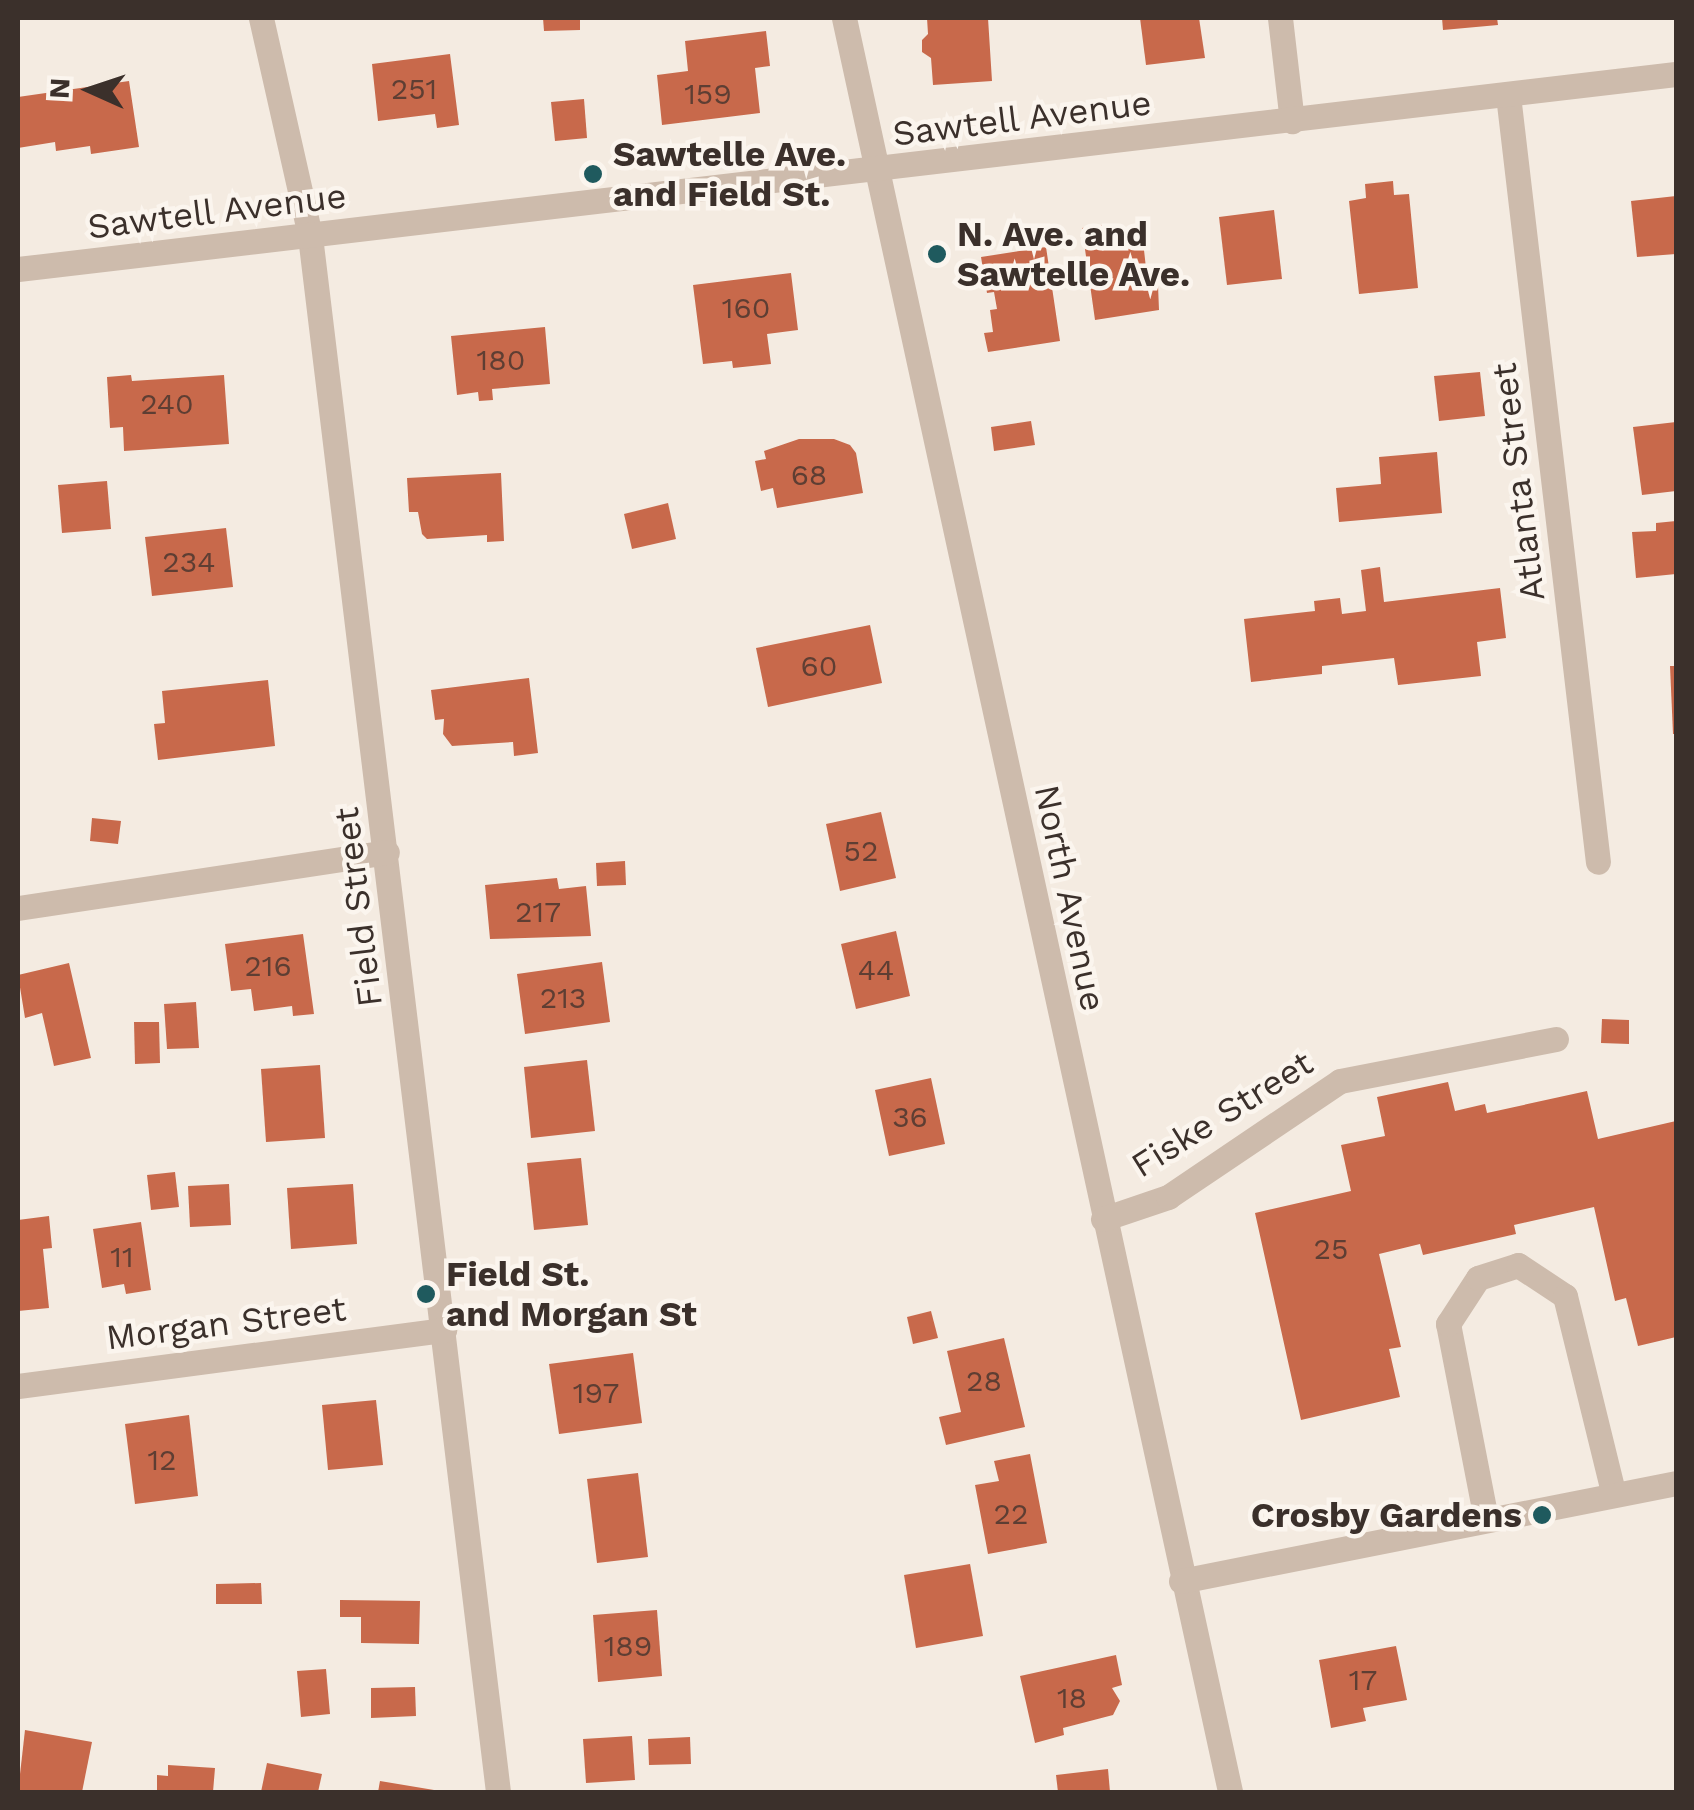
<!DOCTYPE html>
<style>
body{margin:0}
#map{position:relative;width:1694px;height:1810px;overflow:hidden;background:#f4ebe1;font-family:"Work Sans",sans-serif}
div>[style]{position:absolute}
.building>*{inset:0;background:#c8694b}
.minor>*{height:25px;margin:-12.5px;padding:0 12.5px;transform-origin:12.5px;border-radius:12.5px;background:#cdbbac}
.dots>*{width:28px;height:28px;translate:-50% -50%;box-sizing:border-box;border:5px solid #fbf5ee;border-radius:50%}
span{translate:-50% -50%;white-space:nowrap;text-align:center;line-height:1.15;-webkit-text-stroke:9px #fbf5ee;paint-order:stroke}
.number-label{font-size:30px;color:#5e3e33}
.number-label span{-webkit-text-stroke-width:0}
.street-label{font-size:35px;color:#3b302b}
.poi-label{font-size:35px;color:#3b302b;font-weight:700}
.left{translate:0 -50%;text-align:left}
.right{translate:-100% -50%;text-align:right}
.frame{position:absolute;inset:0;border:20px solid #3b302b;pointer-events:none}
.north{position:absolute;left:40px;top:40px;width:100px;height:100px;-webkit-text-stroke:8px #fbf5ee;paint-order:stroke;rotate:273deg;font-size:28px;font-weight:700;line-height:40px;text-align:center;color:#3b302b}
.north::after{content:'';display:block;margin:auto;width:35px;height:45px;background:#3b302b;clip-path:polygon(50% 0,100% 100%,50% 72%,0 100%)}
</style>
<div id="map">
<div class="building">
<i style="clip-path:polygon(543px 18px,580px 18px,580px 30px,544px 31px)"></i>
<i style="clip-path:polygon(927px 18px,988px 18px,992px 81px,933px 85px,931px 58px,922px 52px,922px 40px,928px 34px)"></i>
<i style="clip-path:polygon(1140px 18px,1199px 18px,1205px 58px,1146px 65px)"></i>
<i style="clip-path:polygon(1442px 18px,1497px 18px,1498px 25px,1443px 30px)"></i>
<i style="clip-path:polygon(766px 31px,770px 66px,755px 68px,760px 113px,662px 125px,657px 75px,688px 71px,685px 41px)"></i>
<i style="clip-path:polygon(450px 54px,459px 125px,437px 128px,435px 114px,378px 121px,372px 64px)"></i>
<i style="clip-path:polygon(129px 81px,139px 147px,91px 154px,90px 146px,56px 151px,55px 142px,18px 148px,18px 97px)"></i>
<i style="clip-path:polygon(584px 99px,587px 138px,555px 141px,551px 102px)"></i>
<i style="clip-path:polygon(1393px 181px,1394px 195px,1409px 194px,1418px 288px,1359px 294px,1349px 201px,1366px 198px,1365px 184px)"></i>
<i style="clip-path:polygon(1676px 196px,1676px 254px,1637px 257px,1631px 201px)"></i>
<i style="clip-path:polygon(1274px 210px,1282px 279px,1227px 285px,1219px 217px)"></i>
<i style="clip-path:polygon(1112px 224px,1113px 233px,1127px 228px,1142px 232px,1148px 286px,1158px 285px,1159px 310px,1095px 320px,1082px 228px)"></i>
<i style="clip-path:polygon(1046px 247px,1060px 341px,988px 352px,984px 333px,993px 332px,990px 310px,997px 309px,994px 292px,987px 293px,981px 257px)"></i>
<i style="clip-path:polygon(791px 273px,798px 330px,767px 334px,771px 364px,733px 368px,732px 361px,703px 364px,693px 285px)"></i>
<i style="clip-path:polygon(545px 327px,550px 384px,492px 389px,493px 400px,479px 401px,478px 392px,457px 395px,451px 336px)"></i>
<i style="clip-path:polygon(1480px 372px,1485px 416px,1439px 421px,1434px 376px)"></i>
<i style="clip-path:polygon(131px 375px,132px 381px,224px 375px,229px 444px,124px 451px,123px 427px,110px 428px,107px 377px)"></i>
<i style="clip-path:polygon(1031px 421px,1035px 445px,994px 451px,991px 427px)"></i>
<i style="clip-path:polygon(1676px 422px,1676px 491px,1642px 495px,1633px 427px)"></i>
<i style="clip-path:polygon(799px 439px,834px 439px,850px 445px,856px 453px,863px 493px,777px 508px,773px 488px,761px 491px,755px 461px,766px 459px,764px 451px)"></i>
<i style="clip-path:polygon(1437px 452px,1442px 513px,1339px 522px,1336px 488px,1381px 484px,1379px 457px)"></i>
<i style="clip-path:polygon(501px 473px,504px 541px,487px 542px,487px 535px,427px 539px,422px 534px,418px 512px,409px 512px,407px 478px)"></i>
<i style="clip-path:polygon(107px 481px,111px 529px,62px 533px,58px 485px)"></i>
<i style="clip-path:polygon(668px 503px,676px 539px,632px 549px,624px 514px)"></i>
<i style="clip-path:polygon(1676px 521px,1676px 574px,1636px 578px,1632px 532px,1656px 531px,1656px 523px)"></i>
<i style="clip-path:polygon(226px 528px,233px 587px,152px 596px,145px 537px)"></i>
<i style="clip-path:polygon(1380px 567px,1384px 602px,1500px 588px,1506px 638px,1477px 642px,1481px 676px,1398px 685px,1394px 658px,1322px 666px,1322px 674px,1251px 682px,1244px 619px,1315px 611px,1314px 601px,1340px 598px,1342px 614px,1366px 611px,1361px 570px)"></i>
<i style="clip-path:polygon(870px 625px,882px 683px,768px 707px,756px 648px)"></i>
<i style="clip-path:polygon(1670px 666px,1676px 666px,1676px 734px,1673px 734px)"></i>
<i style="clip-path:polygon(529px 678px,538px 753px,514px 756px,513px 742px,452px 746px,443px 734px,444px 719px,435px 720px,431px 690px)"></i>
<i style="clip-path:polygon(268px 680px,275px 746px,158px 760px,154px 724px,165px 723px,162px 691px)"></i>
<i style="clip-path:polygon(881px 812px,896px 878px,840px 891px,826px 824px)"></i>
<i style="clip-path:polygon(92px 818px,121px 821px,118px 844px,90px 841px)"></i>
<i style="clip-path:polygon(625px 861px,626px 885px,597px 886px,596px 863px)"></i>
<i style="clip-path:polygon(557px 878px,559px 889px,586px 886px,591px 936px,490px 939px,485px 885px)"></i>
<i style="clip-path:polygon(896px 931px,910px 996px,856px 1009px,841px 944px)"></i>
<i style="clip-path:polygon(303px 934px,314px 1014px,293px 1016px,292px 1006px,254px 1011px,251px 989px,231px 991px,225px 944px)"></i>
<i style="clip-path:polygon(602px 962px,610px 1022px,525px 1034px,517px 974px)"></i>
<i style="clip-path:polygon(69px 963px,91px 1058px,54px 1066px,42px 1013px,25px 1018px,18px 975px)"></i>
<i style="clip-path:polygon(196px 1002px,199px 1048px,167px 1049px,164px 1004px)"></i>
<i style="clip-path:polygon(1602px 1019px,1629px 1020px,1629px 1044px,1601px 1043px)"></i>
<i style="clip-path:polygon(134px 1022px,159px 1022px,160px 1063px,135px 1064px)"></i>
<i style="clip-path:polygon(587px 1060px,595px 1131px,531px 1138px,524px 1067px)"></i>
<i style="clip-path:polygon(320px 1065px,325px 1138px,266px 1142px,261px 1069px)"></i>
<i style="clip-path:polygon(931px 1078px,945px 1144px,889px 1156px,875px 1090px)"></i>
<i style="clip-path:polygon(1448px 1082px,1455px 1111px,1485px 1104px,1487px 1113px,1587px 1091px,1598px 1139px,1676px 1121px,1676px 1337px,1638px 1346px,1626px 1298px,1615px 1301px,1594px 1207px,1514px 1225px,1516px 1234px,1423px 1255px,1420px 1244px,1379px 1254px,1401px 1347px,1389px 1349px,1400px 1397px,1301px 1420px,1255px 1213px,1351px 1191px,1341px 1145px,1385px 1136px,1377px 1097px)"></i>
<i style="clip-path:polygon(581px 1158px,588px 1225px,534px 1230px,527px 1163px)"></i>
<i style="clip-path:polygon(175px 1172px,179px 1207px,151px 1210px,147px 1175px)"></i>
<i style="clip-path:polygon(229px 1184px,231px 1225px,190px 1227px,188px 1186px)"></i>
<i style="clip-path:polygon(353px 1184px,357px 1244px,291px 1249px,287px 1188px)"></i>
<i style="clip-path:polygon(49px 1216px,52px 1248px,43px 1249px,49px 1308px,18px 1311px,18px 1220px)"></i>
<i style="clip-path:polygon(141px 1222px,151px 1290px,126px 1294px,124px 1284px,102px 1288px,93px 1229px)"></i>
<i style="clip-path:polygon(931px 1311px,938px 1338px,913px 1344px,907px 1317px)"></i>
<i style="clip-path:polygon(1004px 1338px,1025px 1427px,946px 1445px,939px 1417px,961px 1412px,947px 1351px)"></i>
<i style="clip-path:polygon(633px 1353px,642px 1423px,559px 1434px,549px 1364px)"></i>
<i style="clip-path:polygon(376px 1400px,383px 1465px,328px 1470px,322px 1405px)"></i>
<i style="clip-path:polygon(189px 1415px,198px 1496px,135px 1504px,125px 1424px)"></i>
<i style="clip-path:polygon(1030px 1454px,1047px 1543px,988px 1554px,975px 1485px,999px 1481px,994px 1461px)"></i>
<i style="clip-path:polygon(638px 1473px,648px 1557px,597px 1563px,587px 1479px)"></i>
<i style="clip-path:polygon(970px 1564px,983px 1636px,916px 1648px,904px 1575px)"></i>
<i style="clip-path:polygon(261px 1583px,262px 1604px,216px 1604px,216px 1584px)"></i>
<i style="clip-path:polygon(340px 1600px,420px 1601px,419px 1644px,361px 1643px,361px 1617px,340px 1617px)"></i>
<i style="clip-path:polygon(657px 1610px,662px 1676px,598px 1682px,593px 1615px)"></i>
<i style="clip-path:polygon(1396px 1646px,1407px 1700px,1363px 1708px,1366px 1721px,1331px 1728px,1319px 1660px)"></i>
<i style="clip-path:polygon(1116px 1655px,1122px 1685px,1112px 1688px,1120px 1701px,1113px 1715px,1063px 1728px,1064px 1735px,1035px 1743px,1020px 1676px)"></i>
<i style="clip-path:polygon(326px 1669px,330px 1714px,301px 1717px,297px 1671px)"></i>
<i style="clip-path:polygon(415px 1687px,416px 1716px,371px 1718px,371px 1688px)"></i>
<i style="clip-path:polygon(25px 1730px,92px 1742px,82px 1792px,18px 1792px)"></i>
<i style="clip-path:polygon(632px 1736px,635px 1780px,586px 1783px,583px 1739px)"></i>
<i style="clip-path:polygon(690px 1737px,691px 1764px,649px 1765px,648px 1739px)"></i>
<i style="clip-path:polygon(267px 1763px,322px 1774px,318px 1792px,261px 1792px)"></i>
<i style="clip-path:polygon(168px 1765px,215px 1768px,213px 1792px,157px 1792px,157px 1775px,168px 1776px)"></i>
<i style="clip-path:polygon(1108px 1769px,1110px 1792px,1058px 1792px,1056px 1775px)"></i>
<i style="clip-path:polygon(380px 1781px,434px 1790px,434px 1792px,378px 1792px)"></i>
</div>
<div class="minor">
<i style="left:261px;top:18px;width:223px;rotate:77.3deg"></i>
<i style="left:310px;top:236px;width:1567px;rotate:83.11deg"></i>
<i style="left:844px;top:18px;width:1816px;rotate:77.72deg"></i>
<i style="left:1280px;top:18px;width:104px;rotate:83.4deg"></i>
<i style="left:1508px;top:95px;width:772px;rotate:83.31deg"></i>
<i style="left:18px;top:269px;width:1669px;rotate:-6.71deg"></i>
<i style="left:18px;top:908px;width:373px;rotate:-8.6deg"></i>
<i style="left:1103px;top:1219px;width:69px;rotate:-18.7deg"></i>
<i style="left:1168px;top:1197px;width:207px;rotate:-34deg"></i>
<i style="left:1340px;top:1081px;width:220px;rotate:-11deg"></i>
<i style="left:18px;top:1386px;width:430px;rotate:-7.5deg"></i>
<i style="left:1486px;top:1519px;width:199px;rotate:-101deg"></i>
<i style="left:1448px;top:1324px;width:55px;rotate:-56.9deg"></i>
<i style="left:1478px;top:1278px;width:42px;rotate:-18deg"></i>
<i style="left:1518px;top:1265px;width:56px;rotate:33.4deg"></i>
<i style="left:1565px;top:1296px;width:202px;rotate:76.2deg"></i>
<i style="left:1181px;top:1581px;width:505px;rotate:-11.2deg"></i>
</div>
<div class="dots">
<i style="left:593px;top:174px;background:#1f5a5e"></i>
<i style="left:937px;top:254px;background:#1f5a5e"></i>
<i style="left:426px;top:1294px;background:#1f5a5e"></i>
<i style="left:1542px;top:1515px;background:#1f5a5e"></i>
</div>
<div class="number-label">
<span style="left:414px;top:89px">251</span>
<span style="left:708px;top:94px">159</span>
<span style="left:746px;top:308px">160</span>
<span style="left:501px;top:360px">180</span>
<span style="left:167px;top:404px">240</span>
<span style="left:809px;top:475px">68</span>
<span style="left:189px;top:562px">234</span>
<span style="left:819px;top:666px">60</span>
<span style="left:861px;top:851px">52</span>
<span style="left:538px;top:912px">217</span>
<span style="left:268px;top:966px">216</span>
<span style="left:876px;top:970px">44</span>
<span style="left:563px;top:998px">213</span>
<span style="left:910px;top:1117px">36</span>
<span style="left:1331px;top:1249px">25</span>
<span style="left:122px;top:1257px">11</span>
<span style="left:984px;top:1381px">28</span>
<span style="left:596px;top:1393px">197</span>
<span style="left:162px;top:1460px">12</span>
<span style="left:1011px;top:1514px">22</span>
<span style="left:628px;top:1646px">189</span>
<span style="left:1363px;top:1680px">17</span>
<span style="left:1072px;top:1698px">18</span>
</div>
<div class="street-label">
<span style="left:1022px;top:118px;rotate:-7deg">Sawtell Avenue</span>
<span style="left:217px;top:211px;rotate:-7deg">Sawtell Avenue</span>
<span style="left:1518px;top:482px;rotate:-97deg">Atlanta Street</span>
<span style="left:1070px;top:898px;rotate:78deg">North Avenue</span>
<span style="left:358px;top:907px;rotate:-97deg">Field Street</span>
<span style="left:1222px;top:1114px;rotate:-32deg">Fiske Street</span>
<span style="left:226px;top:1323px;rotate:-7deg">Morgan Street</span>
</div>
<div class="poi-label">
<span class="left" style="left:613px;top:174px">Sawtelle Ave.<br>and Field St.</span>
<span class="left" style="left:957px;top:254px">N. Ave. and<br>Sawtelle Ave.</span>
<span class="left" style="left:446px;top:1294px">Field St.<br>and Morgan St</span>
<span class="right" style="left:1522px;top:1515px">Crosby Gardens</span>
</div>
<div class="frame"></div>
<div class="north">N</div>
</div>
